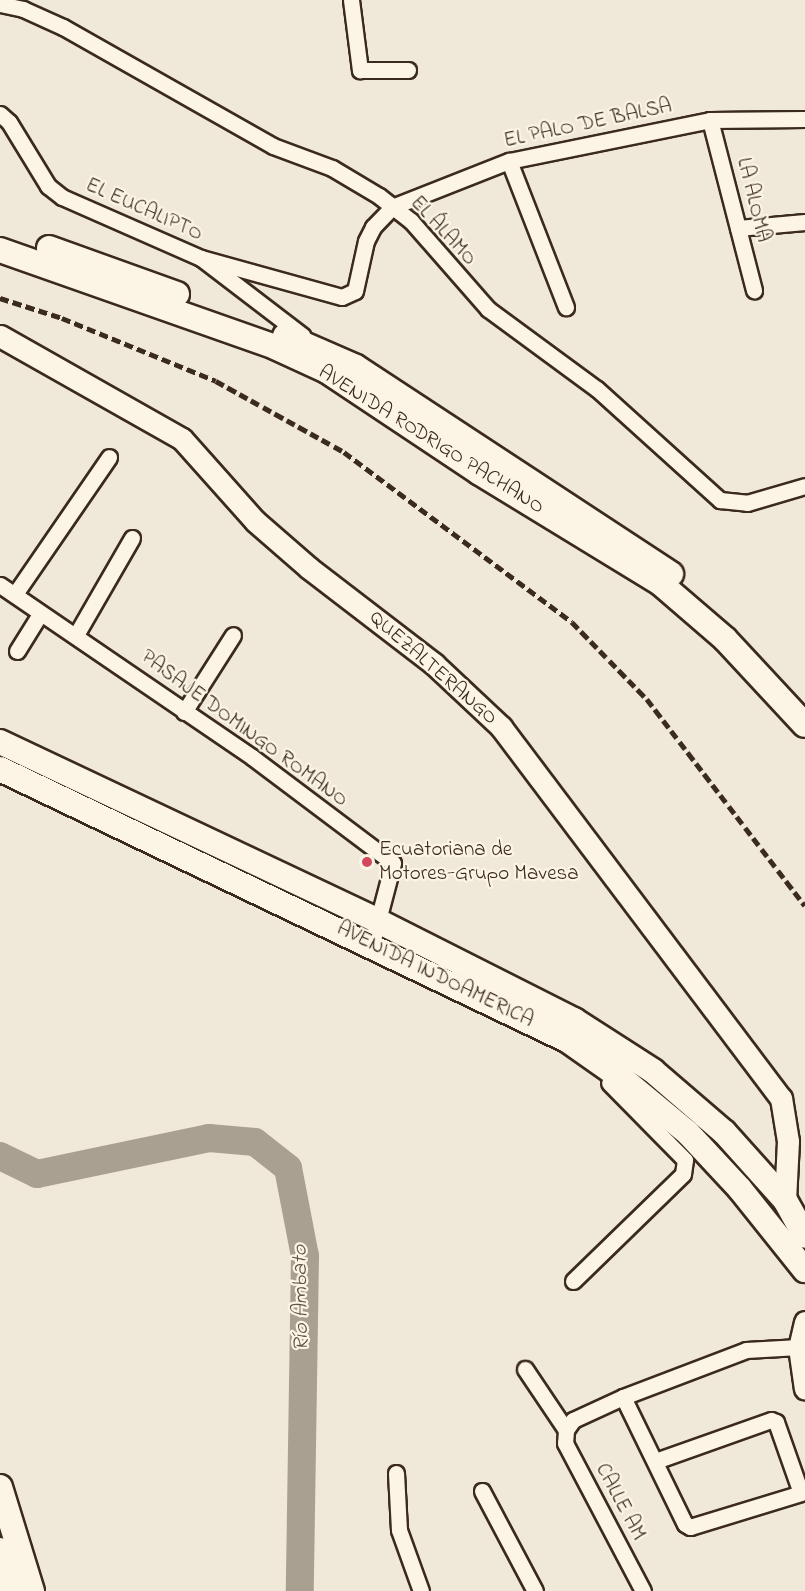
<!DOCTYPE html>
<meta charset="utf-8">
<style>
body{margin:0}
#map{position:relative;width:805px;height:1591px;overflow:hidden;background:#f0e9d9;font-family:"Indie Flower",sans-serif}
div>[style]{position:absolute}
.river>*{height:28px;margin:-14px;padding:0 14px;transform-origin:14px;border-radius:14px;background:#aaa091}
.roads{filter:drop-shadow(2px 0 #3b2a1e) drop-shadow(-2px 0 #3b2a1e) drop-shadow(0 2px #3b2a1e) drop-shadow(0 -2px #3b2a1e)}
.street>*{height:15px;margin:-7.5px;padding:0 7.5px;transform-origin:7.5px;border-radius:7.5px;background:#fcf5e5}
.secondary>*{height:21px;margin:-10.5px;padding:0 10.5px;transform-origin:10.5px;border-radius:10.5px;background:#fcf5e5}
.primary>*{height:24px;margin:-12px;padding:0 12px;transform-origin:12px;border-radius:12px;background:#fcf5e5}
.rail>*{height:4.5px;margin-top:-2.25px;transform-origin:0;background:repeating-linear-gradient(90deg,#3b2a1e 0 9px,transparent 0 13.5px)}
.dots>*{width:16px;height:16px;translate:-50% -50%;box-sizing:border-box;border:3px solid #fcf5e5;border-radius:50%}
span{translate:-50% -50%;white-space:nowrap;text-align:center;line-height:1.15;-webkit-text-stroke:4.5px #fcf5e5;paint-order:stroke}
.street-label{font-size:21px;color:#3b2a1e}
.poi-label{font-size:21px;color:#3b2a1e}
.left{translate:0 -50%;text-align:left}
.water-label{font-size:22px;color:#625346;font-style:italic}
</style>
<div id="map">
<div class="river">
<i style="left:0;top:1156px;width:41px;rotate:25.9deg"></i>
<i style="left:37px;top:1174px;width:176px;rotate:-11.8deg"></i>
<i style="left:209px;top:1138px;width:46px;rotate:5deg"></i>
<i style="left:255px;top:1142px;width:42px;rotate:38.2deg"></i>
<i style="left:288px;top:1168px;width:90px;rotate:79.1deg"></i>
<i style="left:305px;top:1256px;width:335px;rotate:90.9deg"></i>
</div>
<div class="roads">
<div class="street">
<i style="left:351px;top:0;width:71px;rotate:82.7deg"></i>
<i style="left:360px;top:70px;width:48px"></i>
<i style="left:0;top:4px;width:24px;rotate:12deg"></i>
<i style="left:23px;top:9px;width:44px;rotate:24.2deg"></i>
<i style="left:63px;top:27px;width:241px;rotate:29.5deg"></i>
<i style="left:273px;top:146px;width:63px;rotate:20.4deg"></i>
<i style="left:332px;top:168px;width:55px;rotate:30.8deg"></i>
<i style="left:379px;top:196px;width:41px;rotate:38deg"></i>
<i style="left:411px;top:221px;width:117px;rotate:48.8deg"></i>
<i style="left:488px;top:309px;width:135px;rotate:36.3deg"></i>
<i style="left:597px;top:389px;width:166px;rotate:42.1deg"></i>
<i style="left:720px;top:500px;width:27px;rotate:6deg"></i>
<i style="left:747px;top:503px;width:60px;rotate:-16.3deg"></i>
<i style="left:0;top:114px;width:12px;rotate:42deg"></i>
<i style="left:9px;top:122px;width:75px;rotate:58.6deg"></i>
<i style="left:48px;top:186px;width:18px;rotate:38deg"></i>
<i style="left:62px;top:197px;width:152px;rotate:23.7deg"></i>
<i style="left:201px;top:258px;width:128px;rotate:37.4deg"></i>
<i style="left:710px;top:120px;width:176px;rotate:75.5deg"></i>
<i style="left:509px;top:161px;width:157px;rotate:68.7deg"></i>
<i style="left:738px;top:228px;width:67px;rotate:-5.1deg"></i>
<i style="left:201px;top:258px;width:146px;rotate:15.5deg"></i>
<i style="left:342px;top:297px;width:14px;rotate:-25deg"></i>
<i style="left:355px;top:291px;width:51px;rotate:-77.6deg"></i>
<i style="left:366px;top:241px;width:16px;rotate:-63deg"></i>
<i style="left:373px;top:227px;width:28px;rotate:-46deg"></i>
<i style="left:392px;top:207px;width:126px;rotate:-21.5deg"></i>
<i style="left:509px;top:161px;width:205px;rotate:-11.5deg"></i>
<i style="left:710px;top:120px;width:95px;rotate:-0.6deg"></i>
<i style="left:0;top:585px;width:305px;rotate:34.3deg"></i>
<i style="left:252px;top:757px;width:176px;rotate:36.9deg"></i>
<i style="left:393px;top:863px;width:83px;rotate:104.7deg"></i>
<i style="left:15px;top:594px;width:166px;rotate:-55.5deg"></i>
<i style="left:76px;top:635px;width:112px;rotate:-60deg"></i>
<i style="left:17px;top:651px;width:44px;rotate:-58.1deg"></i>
<i style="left:184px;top:712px;width:91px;rotate:-57.5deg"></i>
<i style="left:573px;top:1281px;width:153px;rotate:-44.2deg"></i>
<i style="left:683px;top:1174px;width:14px;rotate:-82deg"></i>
<i style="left:685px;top:1160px;width:108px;rotate:-134.6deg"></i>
<i style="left:525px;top:1369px;width:73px;rotate:56.1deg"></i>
<i style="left:623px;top:1397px;width:141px;rotate:64deg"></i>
<i style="left:685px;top:1524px;width:6px;rotate:31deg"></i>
<i style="left:690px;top:1527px;width:116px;rotate:-17deg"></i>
<i style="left:801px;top:1493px;width:75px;rotate:-109.4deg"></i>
<i style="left:776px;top:1422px;width:5px;rotate:-158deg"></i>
<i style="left:771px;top:1420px;width:123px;rotate:160.5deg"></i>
<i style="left:566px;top:1430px;width:12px;rotate:-55deg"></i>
<i style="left:573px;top:1420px;width:55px;rotate:-24.7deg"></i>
<i style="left:623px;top:1397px;width:132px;rotate:-20.9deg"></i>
<i style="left:746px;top:1350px;width:53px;rotate:-3.2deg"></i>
<i style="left:566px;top:1430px;width:13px;rotate:94deg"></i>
<i style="left:565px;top:1443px;width:167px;rotate:62.2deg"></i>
<i style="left:396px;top:1473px;width:57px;rotate:87deg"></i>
<i style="left:399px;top:1530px;width:65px;rotate:70.2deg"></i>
<i style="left:482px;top:1491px;width:113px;rotate:62.1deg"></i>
</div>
<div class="secondary">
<i style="left:0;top:336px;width:209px;rotate:29.5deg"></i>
<i style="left:182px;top:439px;width:110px;rotate:48.3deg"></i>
<i style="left:255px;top:521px;width:72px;rotate:41deg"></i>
<i style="left:309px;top:568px;width:158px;rotate:37.5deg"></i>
<i style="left:434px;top:664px;width:92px;rotate:43.2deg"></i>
<i style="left:501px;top:727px;width:465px;rotate:53deg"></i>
<i style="left:781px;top:1098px;width:44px;rotate:80.8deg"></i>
<i style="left:788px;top:1141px;width:59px;rotate:92.9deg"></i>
<i style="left:805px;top:1322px;width:26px;rotate:103deg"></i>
<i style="left:799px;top:1347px;width:42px;rotate:81.9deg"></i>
</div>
<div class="primary">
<i style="left:49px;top:248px;width:136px;rotate:19.8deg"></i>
<i style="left:0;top:250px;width:292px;rotate:19.4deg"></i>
<i style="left:275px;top:347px;width:57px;rotate:24.8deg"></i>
<i style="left:327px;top:371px;width:184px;rotate:33.7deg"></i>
<i style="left:480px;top:473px;width:211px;rotate:31.4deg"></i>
<i style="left:660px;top:583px;width:86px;rotate:40.7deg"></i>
<i style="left:725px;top:639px;width:117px;rotate:47.1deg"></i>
<i style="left:285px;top:336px;width:77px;rotate:23.6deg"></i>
<i style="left:356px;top:367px;width:377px;rotate:33.3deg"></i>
<i style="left:0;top:742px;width:418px;rotate:25.3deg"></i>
<i style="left:378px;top:921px;width:220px;rotate:26.8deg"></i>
<i style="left:574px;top:1020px;width:94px;rotate:32.8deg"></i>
<i style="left:653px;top:1071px;width:94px;rotate:40.7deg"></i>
<i style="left:724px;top:1132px;width:91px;rotate:48.1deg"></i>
<i style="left:785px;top:1200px;width:41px;rotate:60.9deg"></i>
<i style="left:0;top:769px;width:628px;rotate:25.55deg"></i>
<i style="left:567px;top:1040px;width:70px;rotate:35.1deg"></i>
<i style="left:624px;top:1080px;width:83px;rotate:39.6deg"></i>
<i style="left:688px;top:1133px;width:76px;rotate:47.1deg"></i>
<i style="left:740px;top:1189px;width:104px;rotate:51.3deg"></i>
<i style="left:0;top:1487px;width:109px;rotate:72.9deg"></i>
<i style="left:0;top:1550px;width:42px;rotate:75deg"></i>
</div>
</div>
<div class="rail">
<i style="left:0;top:298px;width:65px;rotate:17.9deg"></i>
<i style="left:62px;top:318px;width:166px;rotate:22.2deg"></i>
<i style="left:216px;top:381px;width:146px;rotate:29deg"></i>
<i style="left:344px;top:452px;width:284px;rotate:36.7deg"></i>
<i style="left:572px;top:622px;width:107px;rotate:45.8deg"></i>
<i style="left:647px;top:699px;width:260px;rotate:52.6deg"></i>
</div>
<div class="dots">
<i style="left:367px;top:862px;background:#d1495b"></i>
</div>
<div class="street-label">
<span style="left:588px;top:124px;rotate:-12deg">EL PALO DE BALSA</span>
<span style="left:753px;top:200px;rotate:76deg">LA ALOMA</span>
<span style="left:144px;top:210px;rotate:24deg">EL EUCALIPTO</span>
<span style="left:443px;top:231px;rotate:47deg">EL ÁLAMO</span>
<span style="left:431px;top:440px;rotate:32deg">AVENIDA RODRIGO PACHANO</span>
<span style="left:433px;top:668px;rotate:41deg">QUEZALTERANGO</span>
<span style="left:244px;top:729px;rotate:36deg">PASAJE DOMINGO ROMANO</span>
<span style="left:435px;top:975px;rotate:26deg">AVENIDA INDOAMERICA</span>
<span style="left:620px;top:1502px;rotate:62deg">CALLE AM</span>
</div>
<div class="poi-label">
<span class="left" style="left:379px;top:862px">Ecuatoriana de<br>Motores-Grupo Mavesa</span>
</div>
<div class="water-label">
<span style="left:302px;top:1298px;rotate:-91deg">Río Ambato</span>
</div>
</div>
